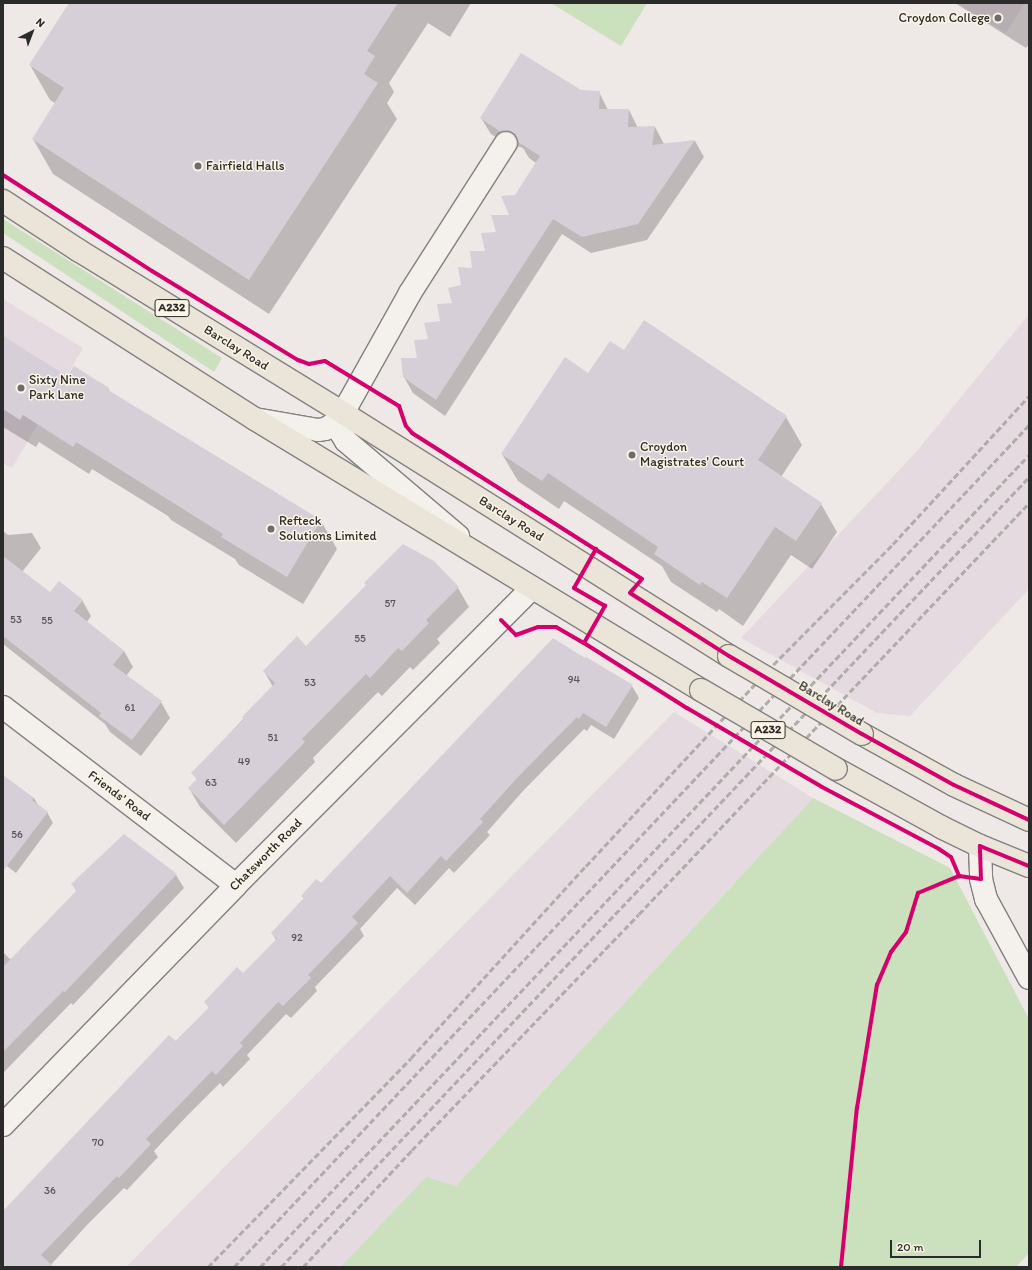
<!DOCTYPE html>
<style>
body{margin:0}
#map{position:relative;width:1032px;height:1270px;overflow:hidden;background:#eee8e6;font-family:Itim,sans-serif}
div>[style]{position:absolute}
.built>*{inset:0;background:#e4dadf}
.green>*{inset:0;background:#cbe0bc}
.shadow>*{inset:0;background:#0003}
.building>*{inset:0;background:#d6cfd7}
.roads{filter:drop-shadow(1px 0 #83807f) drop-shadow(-1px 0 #83807f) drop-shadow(0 1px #83807f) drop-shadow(0 -1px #83807f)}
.minor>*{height:22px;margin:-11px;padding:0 11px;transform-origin:11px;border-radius:11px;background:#f4f0eb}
.highway>*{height:22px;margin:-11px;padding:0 11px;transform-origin:11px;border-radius:11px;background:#ebe5d9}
.rail>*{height:3px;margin-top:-1.5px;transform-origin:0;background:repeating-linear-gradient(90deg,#afacaa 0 6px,transparent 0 9px)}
.bridges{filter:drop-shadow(1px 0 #83807f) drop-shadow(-1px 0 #83807f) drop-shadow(0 1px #83807f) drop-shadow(0 -1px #83807f)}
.highway-bridge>*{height:22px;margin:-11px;padding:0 11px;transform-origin:11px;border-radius:11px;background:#ebe5d9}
.cycleway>*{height:4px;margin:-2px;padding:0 2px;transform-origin:2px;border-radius:2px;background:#d6006c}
.dots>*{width:11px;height:11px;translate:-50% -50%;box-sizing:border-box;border:2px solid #fcf5e5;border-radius:50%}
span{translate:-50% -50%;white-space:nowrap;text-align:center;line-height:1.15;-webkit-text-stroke:3px #fcf5e5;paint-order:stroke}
.number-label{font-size:11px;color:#565456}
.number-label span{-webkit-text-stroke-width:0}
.shield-label span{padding:1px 3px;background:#fcf5e5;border:1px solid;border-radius:3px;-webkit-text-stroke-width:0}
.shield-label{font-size:12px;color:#2b2b2b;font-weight:700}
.poi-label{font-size:13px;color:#2b2b2b}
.right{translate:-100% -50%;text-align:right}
.left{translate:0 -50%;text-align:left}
.street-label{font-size:13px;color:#2b2b2b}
.frame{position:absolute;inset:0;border:4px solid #2b2b2b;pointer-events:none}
.north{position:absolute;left:12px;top:12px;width:40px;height:40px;-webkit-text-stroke:3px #fcf5e5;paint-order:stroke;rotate:42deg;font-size:11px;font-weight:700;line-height:16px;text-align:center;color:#2b2b2b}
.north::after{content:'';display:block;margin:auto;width:14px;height:18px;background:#2b2b2b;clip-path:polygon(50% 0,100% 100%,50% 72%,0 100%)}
.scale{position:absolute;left:890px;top:1240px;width:91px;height:18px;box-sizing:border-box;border:2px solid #2b2b2b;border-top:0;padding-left:5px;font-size:12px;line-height:14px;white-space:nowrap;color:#2b2b2b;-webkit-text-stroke:3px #fcf5e5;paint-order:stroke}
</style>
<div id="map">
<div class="built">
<i style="clip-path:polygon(957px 3px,1025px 3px,1006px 33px)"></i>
<i style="clip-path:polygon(3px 299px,83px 348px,12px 468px,3px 463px)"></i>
<i style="clip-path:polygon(1029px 314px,1029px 589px,910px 716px,877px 713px,741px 638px,917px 451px)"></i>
<i style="clip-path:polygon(674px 712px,813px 798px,456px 1186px,445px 1267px,126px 1267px)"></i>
</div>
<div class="green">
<i style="clip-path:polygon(551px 3px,647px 3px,621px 46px)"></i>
<i style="clip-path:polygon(3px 219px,222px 358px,214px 372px,3px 233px)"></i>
<i style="clip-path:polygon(813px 798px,950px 868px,1029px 1019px,1029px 1253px,1016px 1267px,341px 1267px,426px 1177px,456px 1186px)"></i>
</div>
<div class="shadow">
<i style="clip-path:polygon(70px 3px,471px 3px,450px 37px,428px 23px,389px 83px,394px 92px,387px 103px,397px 119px,269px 314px,53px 174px,33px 139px,55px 103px,50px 100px,30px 65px)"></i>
<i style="clip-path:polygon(955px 3px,1029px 3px,1029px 44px,1026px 48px)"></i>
<i style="clip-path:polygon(580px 91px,599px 92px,608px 110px,629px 110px,638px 128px,655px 127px,664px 144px,695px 141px,704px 157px,647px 240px,591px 253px,562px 234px,445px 416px,413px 393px,404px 377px,418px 359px,429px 339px,453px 304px,462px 286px,510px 216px,515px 196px,536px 163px,529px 158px,523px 148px,517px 146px,511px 147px,491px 134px,481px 118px)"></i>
<i style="clip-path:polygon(3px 337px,68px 377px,108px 388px,111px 394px,321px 521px,337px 549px,303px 604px,239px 565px,235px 559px,171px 520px,168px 516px,92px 469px,89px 474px,39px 442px,36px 447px,3px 427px)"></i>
<i style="clip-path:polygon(624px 352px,786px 417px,802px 445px,781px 477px,821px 504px,837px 532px,812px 569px,791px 555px,743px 626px,719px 609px,717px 612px,671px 582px,662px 566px,564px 501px,559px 509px,518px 481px,502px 454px,589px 374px)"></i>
<i style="clip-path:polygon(3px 531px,8px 535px,32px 533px,41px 548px,22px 572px,51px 594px,82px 600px,91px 616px,87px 622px,124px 651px,133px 667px,126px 676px,161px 702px,170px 718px,141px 756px,110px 732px,105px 724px,3px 644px)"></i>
<i style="clip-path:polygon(433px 562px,458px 588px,469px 607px,437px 639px,440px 643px,413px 670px,410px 667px,382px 696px,378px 692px,313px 758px,315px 762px,236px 843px,200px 807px,189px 788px,197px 780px,193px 773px,273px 687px,264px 671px,306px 647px)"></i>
<i style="clip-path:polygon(585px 660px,632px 686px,639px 698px,614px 739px,591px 725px,587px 731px,584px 729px,523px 791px,487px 832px,490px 835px,454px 873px,449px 868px,415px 905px,397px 888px,360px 929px,364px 936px,315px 987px,317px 991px,291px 1018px,286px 1014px,247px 1055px,250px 1059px,223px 1087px,220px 1083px,187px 1116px,154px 1151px,158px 1157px,127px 1190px,124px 1188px,87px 1225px,49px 1267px,3px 1267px,3px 1213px,209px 1008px,205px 1002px,243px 975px,276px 940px,272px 933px,304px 899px,302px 896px,321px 885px)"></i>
<i style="clip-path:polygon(3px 776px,34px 798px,38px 805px,47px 812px,53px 823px,16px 873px,3px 863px)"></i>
<i style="clip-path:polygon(176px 875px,184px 888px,73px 1005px,71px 1003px,3px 1073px,3px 954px,4px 953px,11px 960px,77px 892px,73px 885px)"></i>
</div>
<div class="building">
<i style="clip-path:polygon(69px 3px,398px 3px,367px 51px,375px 56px,364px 74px,378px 83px,249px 280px,32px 139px,64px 88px,29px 65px)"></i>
<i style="clip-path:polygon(521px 53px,581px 90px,600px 91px,599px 109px,629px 109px,628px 127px,655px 126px,652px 145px,695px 140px,638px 224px,582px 237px,553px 219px,436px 400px,403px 377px,401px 358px,417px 358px,414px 340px,428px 339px,424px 323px,440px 321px,437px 304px,452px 303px,448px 288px,461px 285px,458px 267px,472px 268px,470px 251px,485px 251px,481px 233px,496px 232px,491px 215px,509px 215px,501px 196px,515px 195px,540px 156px,518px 142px,513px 133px,507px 131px,501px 132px,480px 118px)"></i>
<i style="clip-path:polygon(644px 320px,787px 416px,758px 460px,822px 503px,796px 541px,775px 527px,727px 598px,702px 582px,700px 585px,654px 554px,658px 547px,548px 473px,542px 481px,501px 454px,565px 357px,588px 373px,610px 341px,624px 350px)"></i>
<i style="clip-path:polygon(3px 336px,67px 376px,74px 366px,109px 388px,108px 390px,321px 520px,287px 577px,221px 537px,223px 534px,76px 442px,73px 447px,23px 415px,20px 420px,3px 409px)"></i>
<i style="clip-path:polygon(403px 544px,434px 561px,459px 587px,426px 620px,429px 623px,402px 651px,398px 648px,370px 678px,366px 674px,302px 739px,305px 742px,224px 825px,188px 788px,197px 779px,191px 773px,244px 719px,242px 717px,275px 683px,263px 671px,297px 636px,306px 646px,366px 585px,364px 583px)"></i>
<i style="clip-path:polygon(3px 556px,50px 592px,59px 581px,83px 600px,74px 611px,124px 651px,113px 665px,162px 701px,132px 740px,99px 716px,101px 713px,3px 636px)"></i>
<i style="clip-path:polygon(553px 638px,585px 658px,586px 657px,633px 685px,606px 727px,583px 713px,579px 719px,577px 717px,516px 779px,480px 819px,483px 822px,446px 861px,441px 856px,407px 893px,390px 876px,352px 917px,358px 923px,308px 975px,311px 978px,283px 1006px,278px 1002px,240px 1043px,243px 1046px,216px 1075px,212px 1071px,146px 1139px,151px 1144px,119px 1178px,117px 1176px,41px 1255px,54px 1267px,3px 1267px,3px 1211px,169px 1035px,176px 1041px,193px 1024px,209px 1007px,204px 1002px,237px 967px,243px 973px,277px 939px,271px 933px,304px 898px,301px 896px,316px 879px,321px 883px)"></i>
<i style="clip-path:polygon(3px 775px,34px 798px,32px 800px,48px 812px,3px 871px)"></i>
<i style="clip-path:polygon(124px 834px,177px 874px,65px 992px,63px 991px,3px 1052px,3px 967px,77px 890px,71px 884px)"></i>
</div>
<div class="roads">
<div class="minor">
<i style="left:343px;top:413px;width:14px;rotate:107deg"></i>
<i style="left:339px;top:426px;width:7px;rotate:74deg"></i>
<i style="left:341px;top:433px;width:9px;rotate:58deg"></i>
<i style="left:346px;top:441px;width:147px;rotate:40.3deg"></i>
<i style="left:255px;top:419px;width:64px;rotate:9.9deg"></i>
<i style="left:318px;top:430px;width:7px;rotate:-8deg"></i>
<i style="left:325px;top:429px;width:8px;rotate:-30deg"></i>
<i style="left:332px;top:425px;width:16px;rotate:-47deg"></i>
<i style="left:343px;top:413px;width:137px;rotate:-60.8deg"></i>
<i style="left:410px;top:293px;width:178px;rotate:-57.4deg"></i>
<i style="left:3px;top:707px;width:293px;rotate:37.4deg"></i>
<i style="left:980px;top:846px;width:33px;rotate:88deg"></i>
<i style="left:981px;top:879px;width:21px;rotate:76deg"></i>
<i style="left:986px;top:899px;width:90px;rotate:61.4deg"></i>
<i style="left:3px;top:1125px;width:334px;rotate:-45.8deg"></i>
<i style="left:236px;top:885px;width:419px;rotate:-45.1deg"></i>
</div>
<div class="highway">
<i style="left:3px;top:201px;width:90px;rotate:33.2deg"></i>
<i style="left:78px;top:250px;width:311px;rotate:31.6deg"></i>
<i style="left:343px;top:413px;width:456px;rotate:32.2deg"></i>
<i style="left:3px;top:258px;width:299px;rotate:32.6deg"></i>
<i style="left:255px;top:419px;width:522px;rotate:31.28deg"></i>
<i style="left:862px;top:734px;width:105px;rotate:29deg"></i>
<i style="left:954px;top:785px;width:83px;rotate:25deg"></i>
<i style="left:836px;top:769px;width:120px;rotate:28.9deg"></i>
<i style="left:941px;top:827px;width:43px;rotate:26deg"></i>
<i style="left:980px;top:846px;width:53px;rotate:22.2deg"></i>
</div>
</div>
<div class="rail">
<i style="left:208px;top:1267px;width:291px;rotate:-45.8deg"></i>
<i style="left:411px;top:1058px;width:260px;rotate:-47.7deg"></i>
<i style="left:586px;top:866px;width:266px;rotate:-47.1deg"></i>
<i style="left:767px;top:671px;width:179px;rotate:-45.2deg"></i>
<i style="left:893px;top:544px;width:201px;rotate:-47.4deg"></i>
<i style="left:234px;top:1267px;width:1158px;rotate:-46.64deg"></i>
<i style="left:260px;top:1267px;width:1118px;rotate:-46.56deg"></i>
<i style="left:281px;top:1267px;width:1088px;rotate:-46.56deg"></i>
<i style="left:303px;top:1267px;width:160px;rotate:-47deg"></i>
<i style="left:412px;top:1150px;width:327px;rotate:-46.1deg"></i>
<i style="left:639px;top:914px;width:567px;rotate:-46.5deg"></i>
</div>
<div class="bridges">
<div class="highway-bridge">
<i style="left:729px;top:656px;width:154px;rotate:30.4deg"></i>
<i style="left:701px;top:690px;width:156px;rotate:30.3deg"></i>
</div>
</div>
<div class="cycleway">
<i style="left:3px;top:175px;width:177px;rotate:32.8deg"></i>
<i style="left:152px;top:271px;width:171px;rotate:31.4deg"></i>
<i style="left:298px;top:360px;width:12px;rotate:20deg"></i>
<i style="left:309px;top:364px;width:16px;rotate:-11deg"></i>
<i style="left:325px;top:361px;width:87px;rotate:31.3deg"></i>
<i style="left:399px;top:406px;width:21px;rotate:71deg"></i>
<i style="left:406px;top:426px;width:9px;rotate:49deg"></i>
<i style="left:412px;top:433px;width:272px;rotate:32.4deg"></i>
<i style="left:642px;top:579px;width:18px;rotate:131deg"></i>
<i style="left:630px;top:593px;width:117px;rotate:32.5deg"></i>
<i style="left:729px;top:656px;width:154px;rotate:30.4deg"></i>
<i style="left:862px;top:734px;width:105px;rotate:29deg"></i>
<i style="left:954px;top:785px;width:83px;rotate:25deg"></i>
<i style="left:501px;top:620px;width:21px;rotate:45deg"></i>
<i style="left:516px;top:635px;width:23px;rotate:-20deg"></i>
<i style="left:538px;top:627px;width:18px"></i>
<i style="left:556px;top:627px;width:32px;rotate:30deg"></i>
<i style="left:584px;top:643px;width:122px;rotate:32.3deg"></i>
<i style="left:687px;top:708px;width:156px;rotate:30.3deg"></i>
<i style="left:822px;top:787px;width:132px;rotate:27.9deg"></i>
<i style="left:939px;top:849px;width:14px;rotate:34deg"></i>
<i style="left:951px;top:857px;width:21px;rotate:67deg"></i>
<i style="left:584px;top:643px;width:43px;rotate:-60.4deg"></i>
<i style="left:605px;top:606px;width:36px;rotate:-150deg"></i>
<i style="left:574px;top:588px;width:45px;rotate:-60.6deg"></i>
<i style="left:841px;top:1267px;width:160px;rotate:-84.3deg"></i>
<i style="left:857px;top:1108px;width:125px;rotate:-80.8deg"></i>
<i style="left:877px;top:985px;width:36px;rotate:-67deg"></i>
<i style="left:891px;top:952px;width:25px;rotate:-53deg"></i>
<i style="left:906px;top:932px;width:41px;rotate:-72.9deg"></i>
<i style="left:918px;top:893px;width:44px;rotate:-22.5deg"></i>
<i style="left:959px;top:876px;width:22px;rotate:8deg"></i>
<i style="left:981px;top:879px;width:33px;rotate:-92deg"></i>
<i style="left:980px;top:846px;width:53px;rotate:22.2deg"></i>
</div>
<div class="dots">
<i style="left:998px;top:18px;background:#6f6d6c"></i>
<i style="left:198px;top:166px;background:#6f6d6c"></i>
<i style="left:21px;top:388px;background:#6f6d6c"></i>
<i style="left:632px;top:455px;background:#6f6d6c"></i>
<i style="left:271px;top:529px;background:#6f6d6c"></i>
</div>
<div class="number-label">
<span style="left:390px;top:604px">57</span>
<span style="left:16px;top:620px">53</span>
<span style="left:47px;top:621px">55</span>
<span style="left:360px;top:639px">55</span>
<span style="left:574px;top:680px">94</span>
<span style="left:310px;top:683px">53</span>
<span style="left:130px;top:708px">61</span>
<span style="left:273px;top:738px">51</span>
<span style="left:244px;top:762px">49</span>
<span style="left:211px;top:783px">63</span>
<span style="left:17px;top:835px">56</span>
<span style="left:297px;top:938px">92</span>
<span style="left:98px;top:1143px">70</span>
<span style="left:50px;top:1191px">36</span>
</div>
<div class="shield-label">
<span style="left:172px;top:308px">A232</span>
<span style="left:768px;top:730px">A232</span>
</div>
<div class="poi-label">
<span class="right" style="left:990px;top:18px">Croydon College</span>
<span class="left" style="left:206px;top:166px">Fairfield Halls</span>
<span class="left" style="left:29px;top:388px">Sixty Nine<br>Park Lane</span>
<span class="left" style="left:640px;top:455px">Croydon<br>Magistrates' Court</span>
<span class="left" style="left:279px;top:529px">Refteck<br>Solutions Limited</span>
</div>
<div class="street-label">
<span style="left:236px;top:348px;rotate:32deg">Barclay Road</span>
<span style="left:511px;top:519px;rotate:32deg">Barclay Road</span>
<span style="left:831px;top:704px;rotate:31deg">Barclay Road</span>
<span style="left:119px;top:796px;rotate:37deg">Friends' Road</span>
<span style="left:266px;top:855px;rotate:-45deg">Chatsworth Road</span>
</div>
<div class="frame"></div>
<div class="north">N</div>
<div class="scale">20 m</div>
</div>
